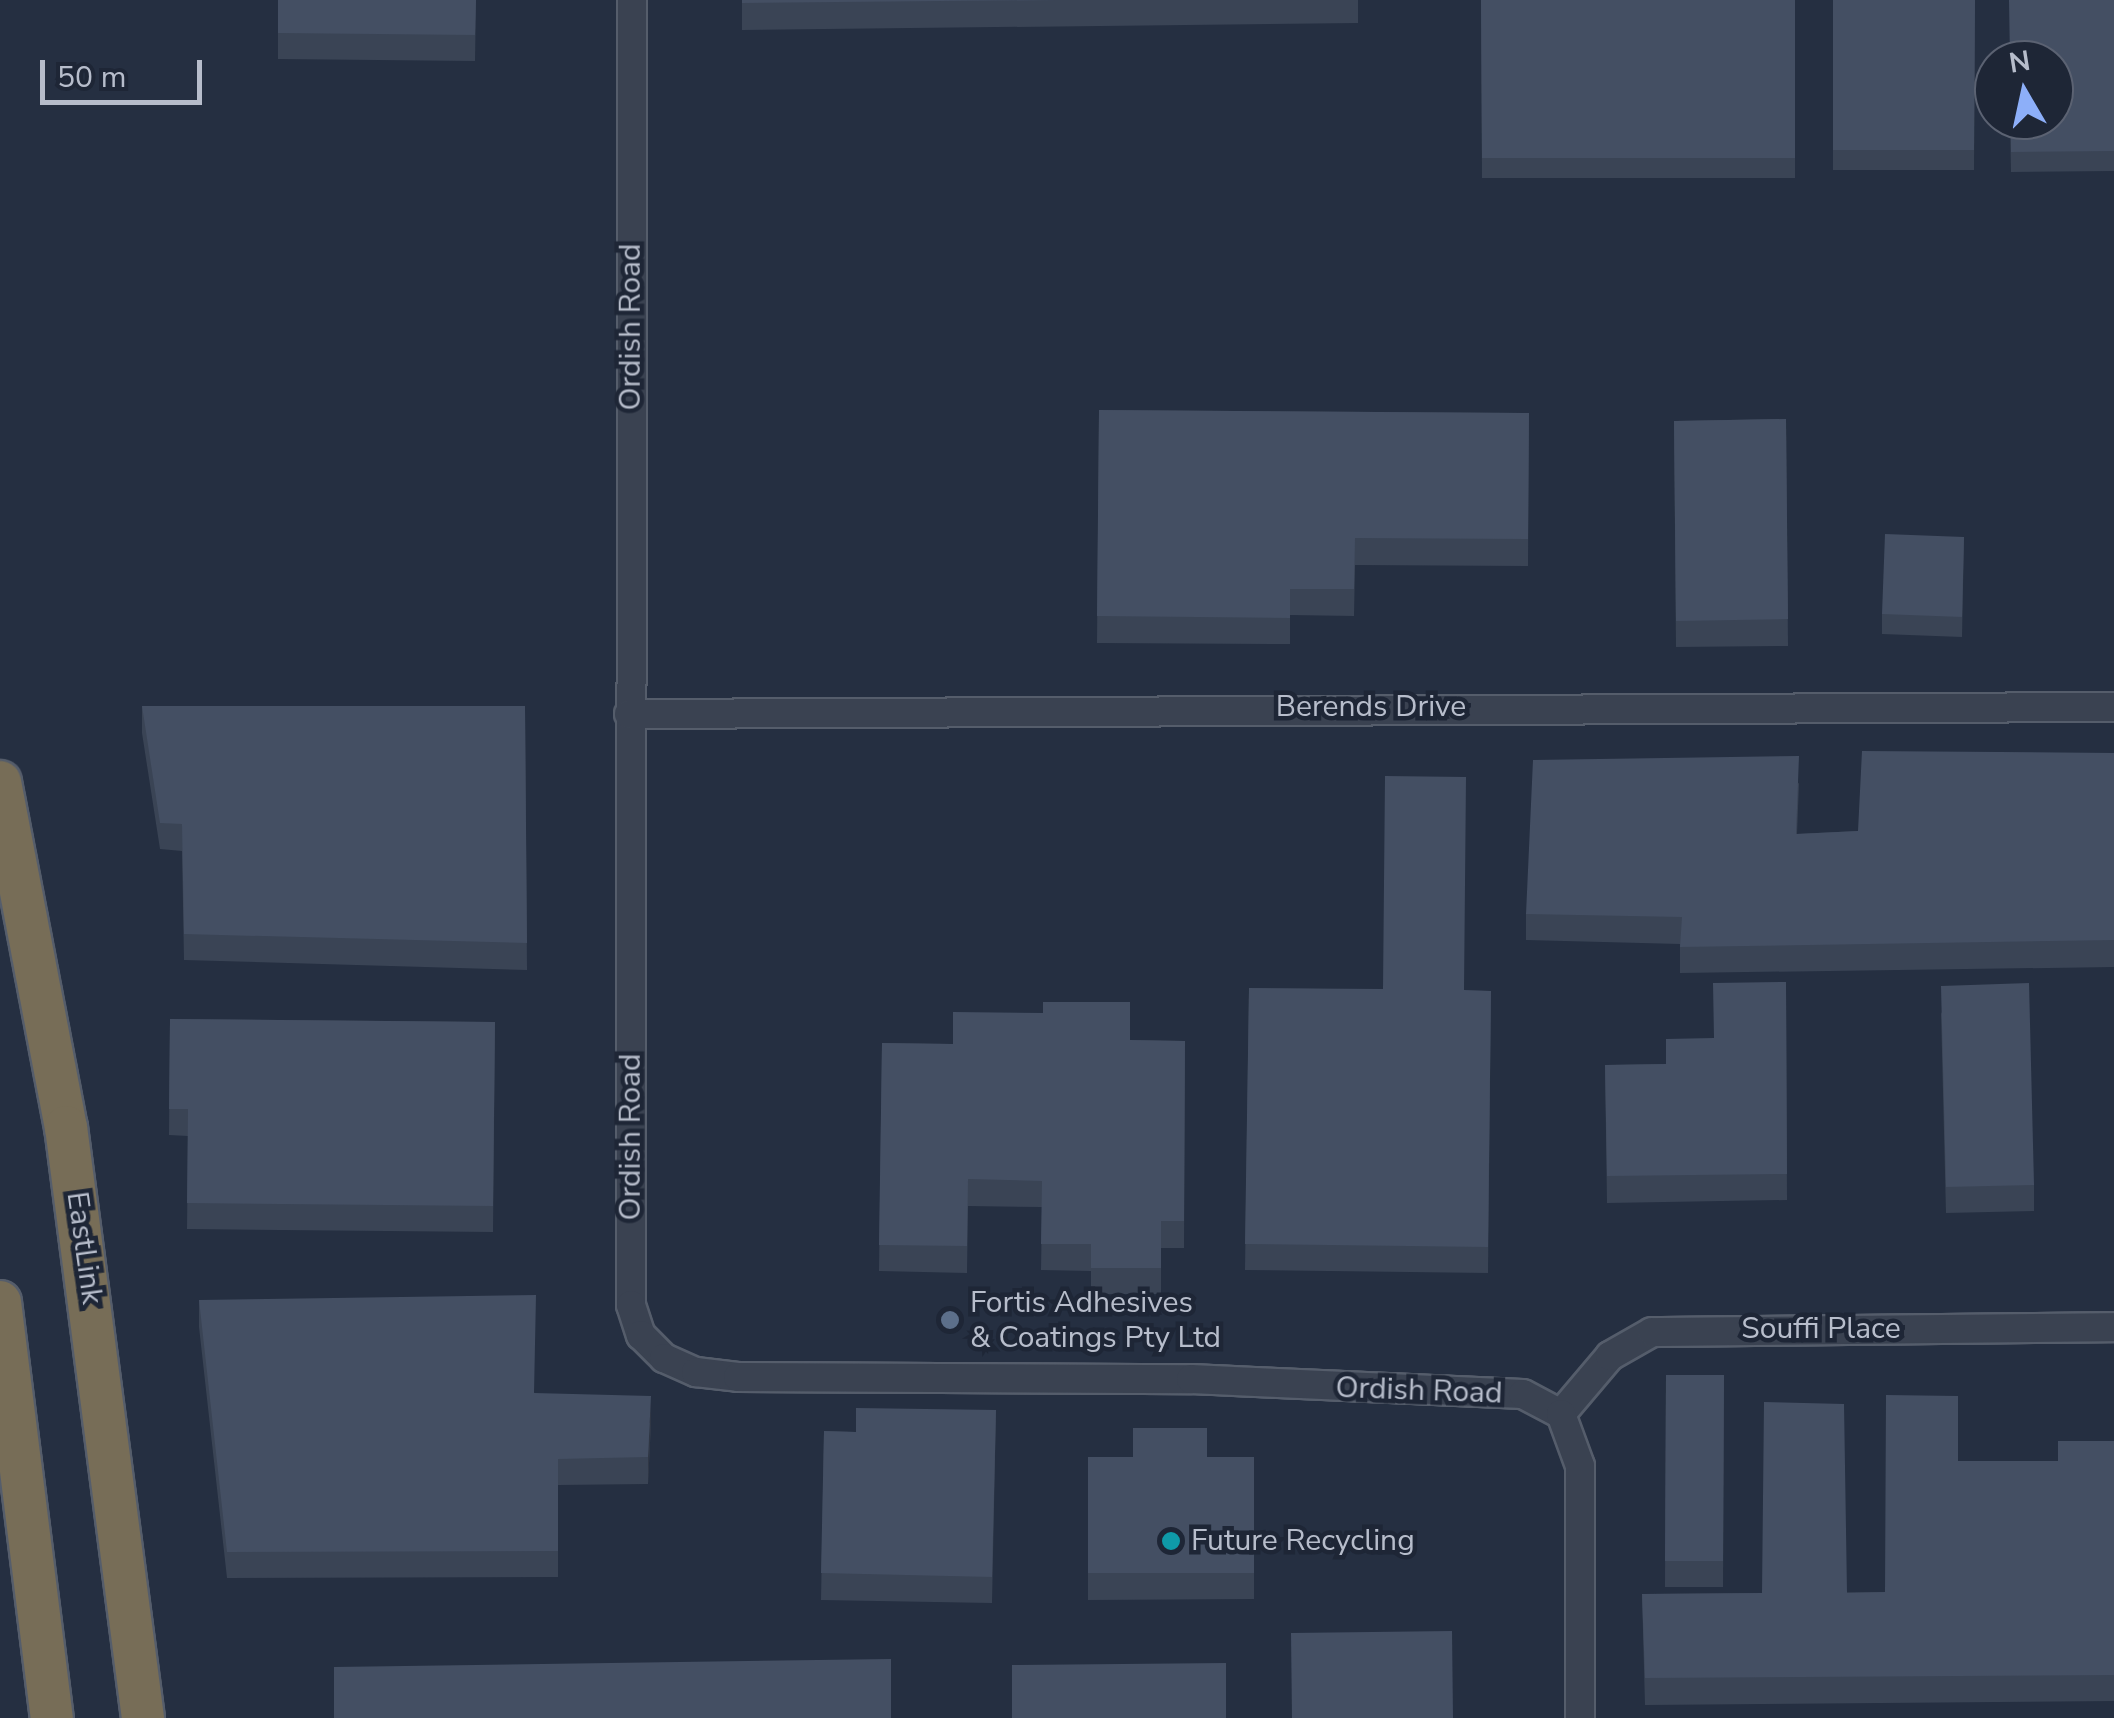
<!DOCTYPE html>
<style>
body{margin:0}
#map{position:relative;width:2114px;height:1718px;overflow:hidden;background:#252f41;font-family:"Nunito Sans",sans-serif}
div>[style]{position:absolute}
.roads{filter:drop-shadow(2px 0 #555d6b) drop-shadow(-2px 0 #555d6b) drop-shadow(0 2px #555d6b) drop-shadow(0 -2px #555d6b)}
.minor>*{height:28px;margin:-14px;padding:0 14px;transform-origin:14px;border-radius:14px;background:#3a4251}
.highway>*{height:42px;margin:-21px;padding:0 21px;transform-origin:21px;border-radius:21px;background:#776d57}
.wall>*{inset:0;background:#3a4455}
.shaded-wall>*{inset:0;background:#303745}
.building>*{inset:0;background:#444f63}
.dots>*{width:28px;height:28px;translate:-50% -50%;box-sizing:border-box;border:5px solid #1e2636;border-radius:50%}
span{translate:-50% -50%;white-space:nowrap;text-align:center;line-height:1.15;-webkit-text-stroke:9px #1e2636;paint-order:stroke}
.street-label{font-size:30px;color:#b7bdcb}
.poi-label{font-size:30px;color:#b7bdcb}
.left{translate:0 -50%;text-align:left}
.north{position:absolute;left:1974px;top:40px;width:100px;height:100px;box-sizing:border-box;background:#1e2636;border:2px solid #5b6272;border-radius:50%;rotate:351deg;font-size:28px;font-weight:700;line-height:40px;text-align:center;color:#b7bdcb}
.north::after{content:'';display:block;margin:auto;width:35px;height:45px;background:#8daff9;clip-path:polygon(50% 0,100% 100%,50% 72%,0 100%)}
.scale{position:absolute;left:40px;top:60px;width:162px;height:45px;box-sizing:border-box;border:5px solid #b7bdcb;border-top:0;padding-left:12px;font-size:30px;line-height:35px;white-space:nowrap;color:#b7bdcb;-webkit-text-stroke:8px #1e2636;paint-order:stroke}
</style>
<div id="map">
<div class="roads">
<div class="minor">
<i style="left:632px;top:0;width:1305px;rotate:90.04deg"></i>
<i style="left:631px;top:1305px;width:32px;rotate:72deg"></i>
<i style="left:641px;top:1335px;width:33px;rotate:45deg"></i>
<i style="left:664px;top:1358px;width:35px;rotate:24deg"></i>
<i style="left:696px;top:1372px;width:42px;rotate:6.8deg"></i>
<i style="left:738px;top:1377px;width:453px;rotate:0.3deg"></i>
<i style="left:1191px;top:1379px;width:332px;rotate:2.6deg"></i>
<i style="left:1523px;top:1394px;width:43px;rotate:27.8deg"></i>
<i style="left:629px;top:714px;width:1485px;rotate:-0.27deg"></i>
<i style="left:1561px;top:1414px;width:76px;rotate:-49.8deg"></i>
<i style="left:1610px;top:1356px;width:48px;rotate:-29.7deg"></i>
<i style="left:1652px;top:1332px;width:462px;rotate:-0.6deg"></i>
<i style="left:1561px;top:1414px;width:55px;rotate:69.9deg"></i>
<i style="left:1580px;top:1466px;width:252px;rotate:90deg"></i>
</div>
<div class="highway">
<i style="left:0;top:782px;width:351px;rotate:79.2deg"></i>
<i style="left:66px;top:1127px;width:596px;rotate:82.58deg"></i>
<i style="left:0;top:1302px;width:419px;rotate:82.9deg"></i>
</div>
</div>
<div class="wall">
<i style="clip-path:polygon(278px 0,476px 0,475px 61px,278px 59px)"></i>
<i style="clip-path:polygon(742px 0,1358px 0,1358px 23px,742px 30px)"></i>
<i style="clip-path:polygon(1481px 0,1795px 0,1795px 178px,1482px 178px)"></i>
<i style="clip-path:polygon(1833px 0,1975px 0,1974px 170px,1833px 170px)"></i>
<i style="clip-path:polygon(2114px 0,2114px 171px,2011px 172px,2010px 120px)"></i>
<i style="clip-path:polygon(1099px 410px,1529px 413px,1528px 566px,1355px 565px,1354px 616px,1290px 615px,1290px 644px,1097px 643px)"></i>
<i style="clip-path:polygon(1786px 419px,1788px 646px,1676px 647px,1674px 421px)"></i>
<i style="clip-path:polygon(1964px 537px,1962px 637px,1882px 634px,1882px 614px)"></i>
<i style="clip-path:polygon(142px 706px,525px 706px,527px 970px,184px 960px,182px 851px,160px 849px,142px 733px)"></i>
<i style="clip-path:polygon(2114px 753px,2114px 967px,1680px 973px,1680px 944px,1526px 940px,1526px 914px,1799px 783px,1797px 834px,1858px 831px)"></i>
<i style="clip-path:polygon(1786px 982px,1787px 1200px,1607px 1203px,1605px 1065px,1666px 1064px,1714px 1038px)"></i>
<i style="clip-path:polygon(1249px 988px,1491px 991px,1488px 1273px,1245px 1270px)"></i>
<i style="clip-path:polygon(1941px 1012px,2034px 1185px,2034px 1211px,1946px 1213px)"></i>
<i style="clip-path:polygon(170px 1019px,495px 1022px,493px 1232px,187px 1229px,188px 1136px,169px 1135px)"></i>
<i style="clip-path:polygon(1130px 1040px,1185px 1041px,1184px 1248px,1161px 1248px,1161px 1294px,1091px 1294px,1091px 1271px,1041px 1270px,1042px 1207px,968px 1206px,967px 1273px,879px 1271px,882px 1043px,953px 1044px)"></i>
<i style="clip-path:polygon(199px 1300px,535px 1393px,651px 1423px,648px 1484px,558px 1485px,558px 1577px,227px 1578px,199px 1327px)"></i>
<i style="clip-path:polygon(1666px 1375px,1724px 1375px,1723px 1587px,1665px 1587px)"></i>
<i style="clip-path:polygon(996px 1410px,992px 1603px,821px 1600px,824px 1431px,856px 1432px)"></i>
<i style="clip-path:polygon(2114px 1441px,2114px 1701px,1645px 1705px,1642px 1594px,1885px 1592px,1958px 1461px,2058px 1461px)"></i>
<i style="clip-path:polygon(1088px 1457px,1254px 1457px,1254px 1599px,1088px 1600px)"></i>
</div>
<div class="shaded-wall">
<i style="clip-path:polygon(651px 1396px,651px 1423px,648px 1484px,648px 1457px)"></i>
</div>
<div class="building">
<i style="clip-path:polygon(278px 0,476px 0,475px 35px,278px 33px)"></i>
<i style="clip-path:polygon(742px 0,1057px 0,742px 3px)"></i>
<i style="clip-path:polygon(1481px 0,1795px 0,1795px 158px,1482px 158px)"></i>
<i style="clip-path:polygon(1833px 0,1975px 0,1974px 150px,1833px 150px)"></i>
<i style="clip-path:polygon(2009px 0,2114px 0,2114px 151px,2011px 152px,2011px 120px,2054px 120px,2054px 60px,2010px 60px)"></i>
<i style="clip-path:polygon(1099px 410px,1529px 413px,1528px 539px,1355px 538px,1354px 589px,1290px 589px,1290px 618px,1097px 616px)"></i>
<i style="clip-path:polygon(1786px 419px,1788px 619px,1676px 621px,1674px 421px)"></i>
<i style="clip-path:polygon(1885px 534px,1964px 537px,1962px 617px,1882px 614px)"></i>
<i style="clip-path:polygon(142px 706px,525px 706px,527px 943px,184px 934px,182px 824px,160px 823px)"></i>
<i style="clip-path:polygon(1862px 751px,2114px 753px,2114px 940px,1680px 947px,1682px 917px,1526px 914px,1533px 760px,1799px 756px,1796px 834px,1858px 831px)"></i>
<i style="clip-path:polygon(1385px 776px,1466px 777px,1464px 990px,1491px 991px,1488px 1247px,1245px 1244px,1249px 988px,1383px 989px)"></i>
<i style="clip-path:polygon(1786px 982px,1787px 1174px,1607px 1176px,1605px 1065px,1666px 1064px,1666px 1039px,1714px 1038px,1713px 983px)"></i>
<i style="clip-path:polygon(2029px 983px,2034px 1185px,1946px 1187px,1941px 986px)"></i>
<i style="clip-path:polygon(1043px 1002px,1130px 1002px,1130px 1040px,1185px 1041px,1184px 1221px,1161px 1221px,1161px 1268px,1091px 1268px,1091px 1244px,1041px 1244px,1042px 1181px,968px 1179px,967px 1246px,879px 1245px,882px 1043px,953px 1044px,953px 1012px,1043px 1013px)"></i>
<i style="clip-path:polygon(170px 1019px,495px 1022px,493px 1206px,187px 1203px,188px 1109px,169px 1109px)"></i>
<i style="clip-path:polygon(536px 1295px,534px 1393px,651px 1396px,648px 1457px,558px 1459px,558px 1551px,227px 1552px,199px 1300px)"></i>
<i style="clip-path:polygon(1666px 1375px,1724px 1375px,1723px 1561px,1665px 1561px)"></i>
<i style="clip-path:polygon(1886px 1395px,1958px 1396px,1958px 1461px,2058px 1461px,2058px 1441px,2114px 1441px,2114px 1675px,1645px 1678px,1642px 1594px,1762px 1593px,1764px 1402px,1844px 1404px,1847px 1593px,1885px 1592px)"></i>
<i style="clip-path:polygon(856px 1408px,996px 1410px,992px 1577px,821px 1573px,824px 1431px,856px 1432px)"></i>
<i style="clip-path:polygon(1133px 1428px,1207px 1428px,1207px 1457px,1254px 1457px,1254px 1573px,1088px 1573px,1088px 1457px,1133px 1457px)"></i>
<i style="clip-path:polygon(1452px 1631px,1453px 1718px,1292px 1718px,1291px 1633px)"></i>
<i style="clip-path:polygon(891px 1659px,891px 1718px,334px 1718px,334px 1667px)"></i>
<i style="clip-path:polygon(1226px 1663px,1226px 1718px,1012px 1718px,1012px 1665px)"></i>
</div>
<div class="dots">
<i style="left:950px;top:1320px;background:#5c6f8a"></i>
<i style="left:1171px;top:1541px;background:#0f9aa8"></i>
</div>
<div class="street-label">
<span style="left:631px;top:327px;rotate:-90deg">Ordish Road</span>
<span style="left:1371px;top:707px">Berends Drive</span>
<span style="left:631px;top:1137px;rotate:-90deg">Ordish Road</span>
<span style="left:84px;top:1248px;rotate:82deg">EastLink</span>
<span style="left:1821px;top:1329px">Souffi Place</span>
<span style="left:1419px;top:1391px;rotate:2deg">Ordish Road</span>
</div>
<div class="poi-label">
<span class="left" style="left:970px;top:1320px">Fortis Adhesives<br>&amp; Coatings Pty Ltd</span>
<span class="left" style="left:1191px;top:1541px">Future Recycling</span>
</div>
<div class="north">N</div>
<div class="scale">50 m</div>
</div>
